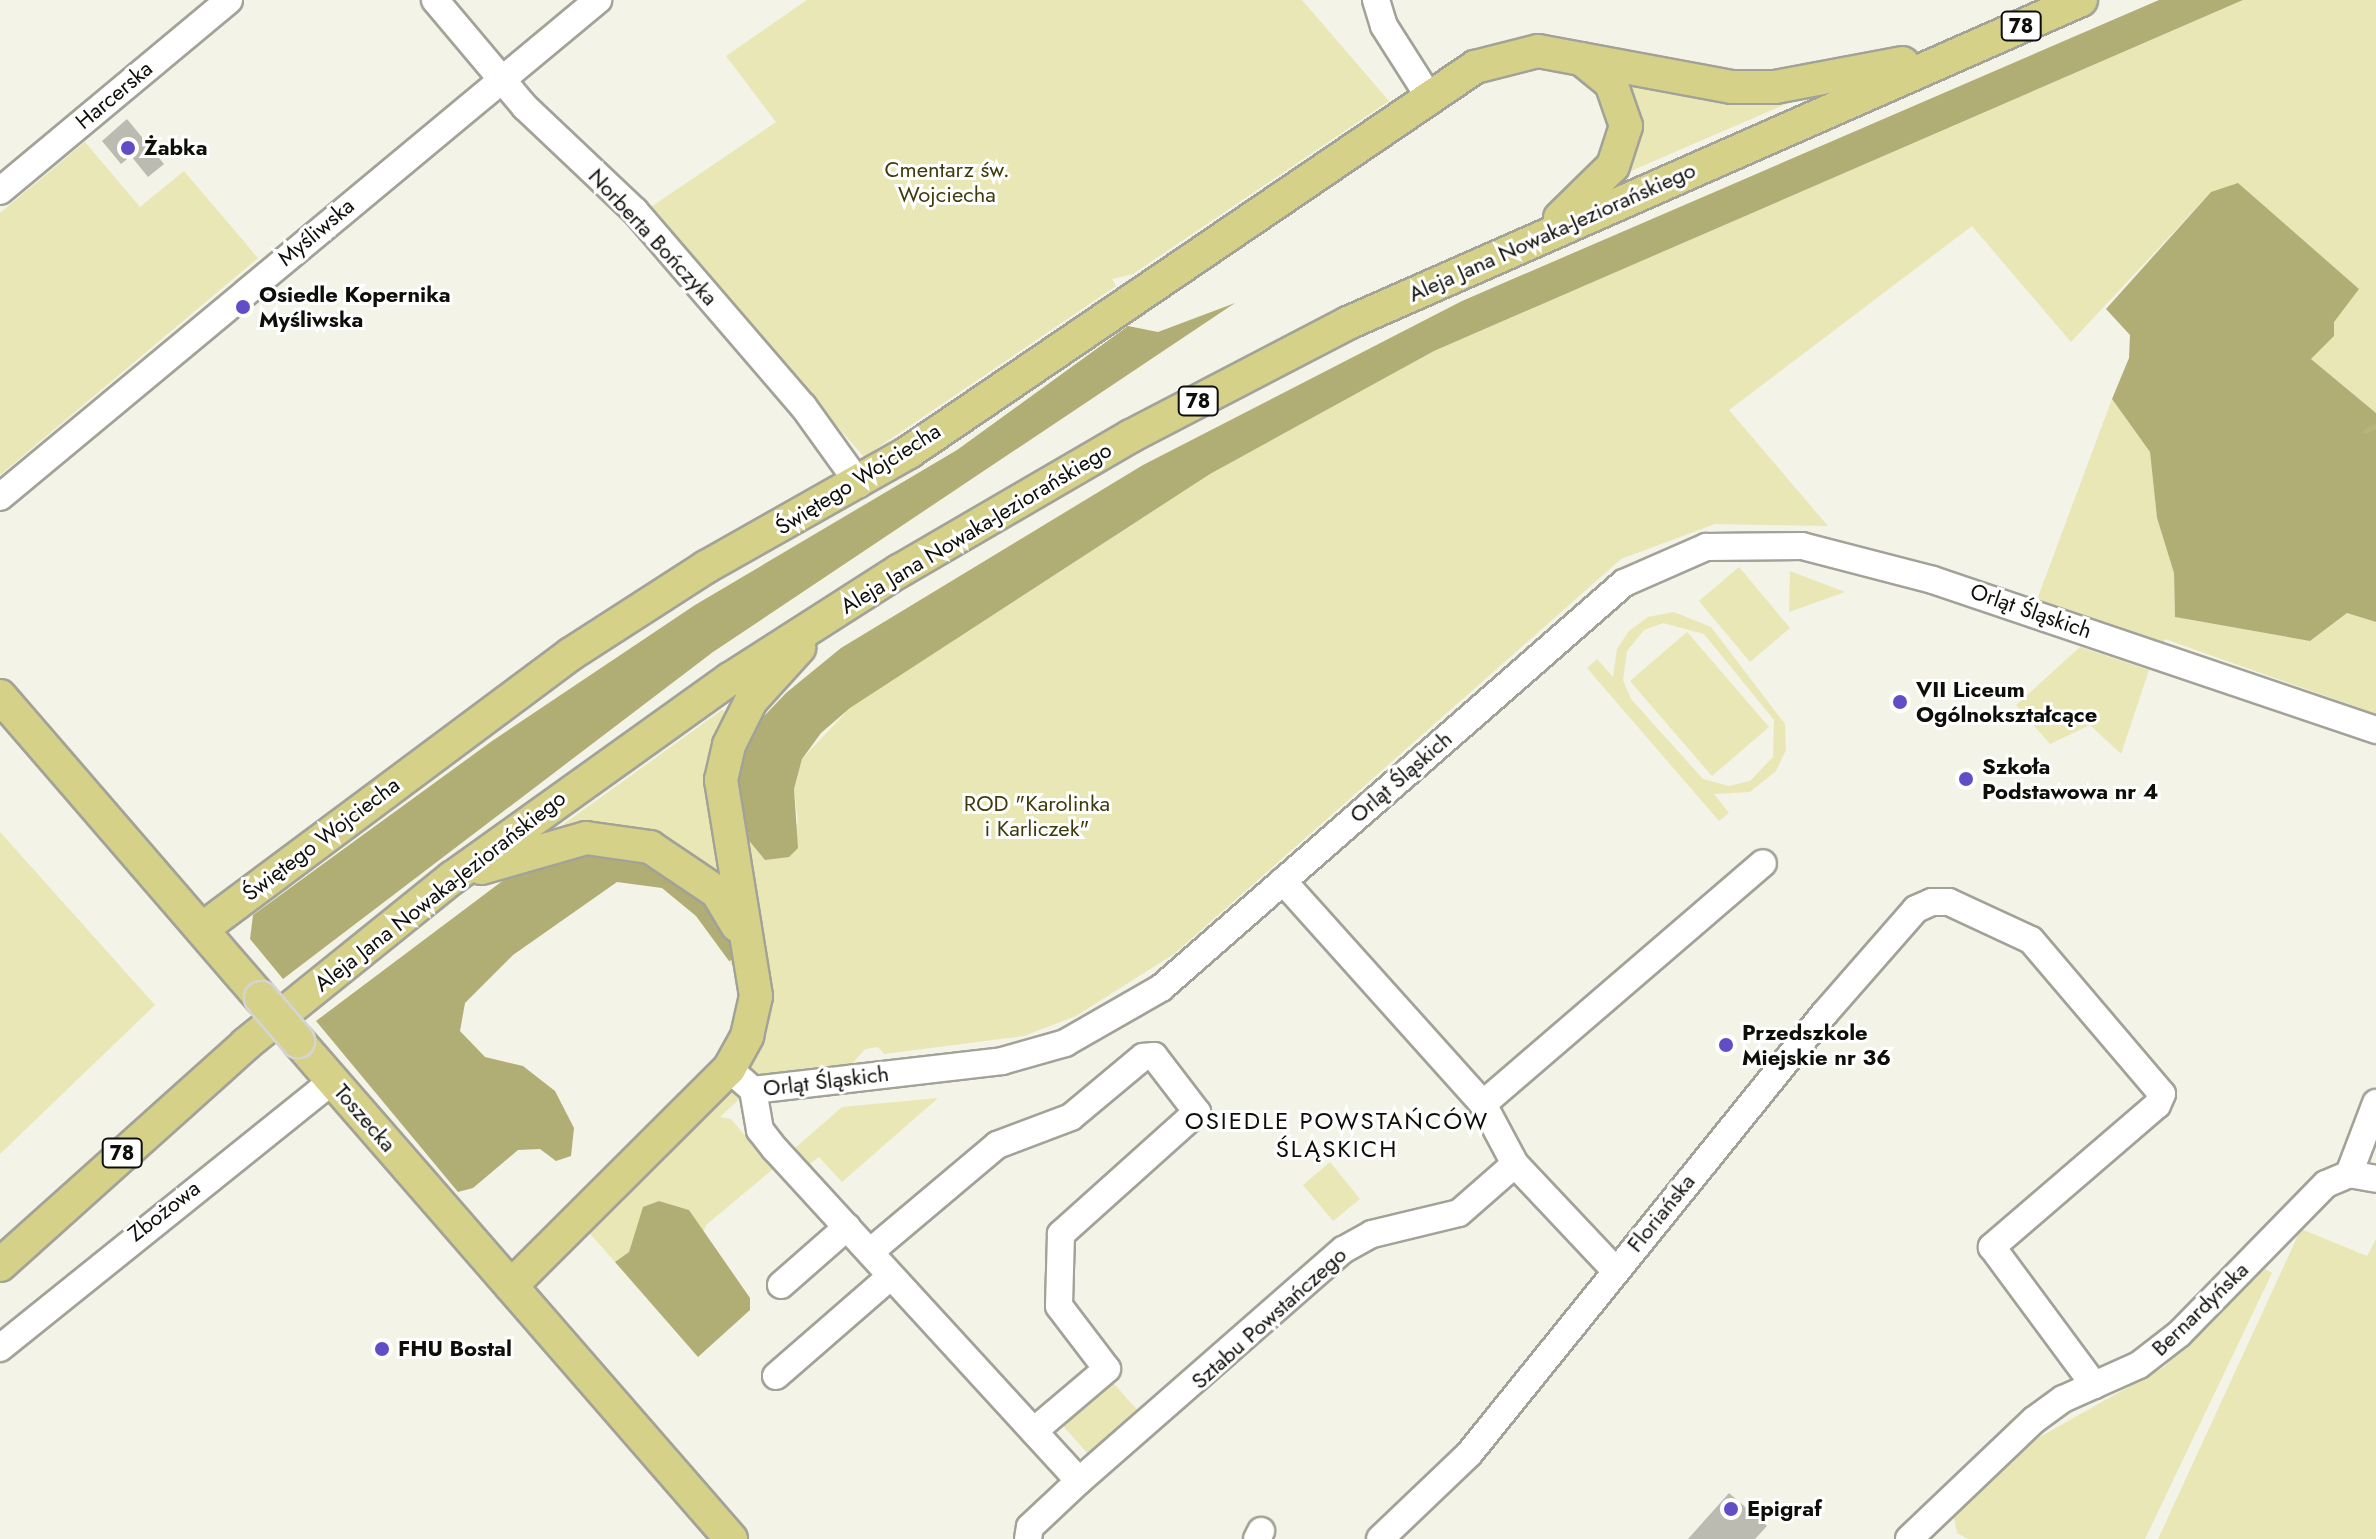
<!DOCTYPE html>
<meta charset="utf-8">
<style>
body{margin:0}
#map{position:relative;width:2376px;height:1539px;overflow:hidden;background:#f3f3e7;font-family:Jost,sans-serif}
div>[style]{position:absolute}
.green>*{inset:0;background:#e9e7b6}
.forest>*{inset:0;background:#b1ae75}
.stream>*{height:5px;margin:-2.5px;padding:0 2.5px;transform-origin:2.5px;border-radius:2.5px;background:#b7b47b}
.building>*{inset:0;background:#bbbbb1}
.roads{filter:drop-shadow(2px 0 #a2a298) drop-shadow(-2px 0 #a2a298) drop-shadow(0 2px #a2a298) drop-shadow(0 -2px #a2a298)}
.minor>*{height:26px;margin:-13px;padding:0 13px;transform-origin:13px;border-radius:13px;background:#fff}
.major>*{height:32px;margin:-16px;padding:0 16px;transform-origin:16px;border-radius:16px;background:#d6d188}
.bridges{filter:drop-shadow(2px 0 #d4d4d3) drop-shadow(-2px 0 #d4d4d3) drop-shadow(0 2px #d4d4d3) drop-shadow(0 -2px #d4d4d3)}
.major-bridge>*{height:32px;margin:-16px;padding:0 16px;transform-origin:16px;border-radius:16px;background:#d6d188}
.dots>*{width:22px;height:22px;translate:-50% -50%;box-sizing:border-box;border:4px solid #fff;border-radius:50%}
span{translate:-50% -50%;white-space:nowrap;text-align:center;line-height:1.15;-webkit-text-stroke:6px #fff;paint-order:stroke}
.shield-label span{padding:2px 6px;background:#fff;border:2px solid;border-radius:6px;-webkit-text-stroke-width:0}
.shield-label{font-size:20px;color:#0e0e0a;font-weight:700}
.street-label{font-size:22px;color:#0e0e0a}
.poi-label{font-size:22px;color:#0e0e0a;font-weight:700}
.left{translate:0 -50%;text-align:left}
.park-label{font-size:22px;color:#3e3b0c}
.neighbourhood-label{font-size:24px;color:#0e0e0a;letter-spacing:2px}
</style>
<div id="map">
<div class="green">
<i style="clip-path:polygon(807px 0,1302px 0,1389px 101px,1133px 274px,1112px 279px,1116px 286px,864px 457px,648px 209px,776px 122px,726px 56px)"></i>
<i style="clip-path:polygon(2243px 0,2376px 0,2376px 413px,2311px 359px,2334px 336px,2211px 192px,2071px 342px,1972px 226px,1729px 410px,1828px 526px,1715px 524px,1621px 559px,1174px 954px,1076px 1016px,1024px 1036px,884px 1054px,878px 1047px,865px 1049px,852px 1064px,763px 1077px,720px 1117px,731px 1119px,773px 1169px,706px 1225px,702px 1236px,689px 1210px,659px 1201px,643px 1208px,629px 1252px,615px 1262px,578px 1220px,744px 1037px,740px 975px,729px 961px,735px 959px,741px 831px,765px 860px,798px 823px,794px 789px,802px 759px,850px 708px,1210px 474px,1434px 351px)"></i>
<i style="clip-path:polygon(1616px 71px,1816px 91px,1624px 174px)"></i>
<i style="clip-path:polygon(85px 142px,140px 207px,184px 171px,258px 258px,0 475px,0 213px)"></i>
<i style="clip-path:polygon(2112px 399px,2150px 452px,2157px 518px,2174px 573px,2175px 617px,2310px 641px,2347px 613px,2376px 622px,2376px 714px,2165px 639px,2159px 654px,2032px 613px)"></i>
<i style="clip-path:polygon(1739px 567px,1790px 628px,1750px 662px,1699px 601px)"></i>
<i style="clip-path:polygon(1790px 571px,1845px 592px,1789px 612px)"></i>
<i style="clip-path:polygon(evenodd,1674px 612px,1711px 627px,1785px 724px,1786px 750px,1776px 771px,1750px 792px,1714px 794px,1729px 813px,1719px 821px,1587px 668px,1597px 659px,1613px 677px,1617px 649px,1629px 631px,1648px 617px,1674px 612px,1663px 623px,1704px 634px,1774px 720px,1773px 757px,1750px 781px,1729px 786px,1703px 779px,1631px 699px,1623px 680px,1627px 651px,1644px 630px,1663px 623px)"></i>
<i style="clip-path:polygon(1687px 632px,1769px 727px,1712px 776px,1630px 681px)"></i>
<i style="clip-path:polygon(2080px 647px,2149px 670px,2121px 754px,2090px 725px,2050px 744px,2016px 705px)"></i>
<i style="clip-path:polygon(722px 710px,730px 714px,724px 880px,554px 831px)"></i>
<i style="clip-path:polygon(0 832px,155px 1005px,0 1154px)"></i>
<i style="clip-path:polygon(938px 1098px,842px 1182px,819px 1157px,808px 1165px,794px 1149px,842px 1107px)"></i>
<i style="clip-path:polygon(1330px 1162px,1360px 1199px,1333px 1221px,1303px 1185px)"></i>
<i style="clip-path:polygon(2301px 1229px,2367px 1256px,2376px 1239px,2376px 1539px,2158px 1539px)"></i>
<i style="clip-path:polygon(2265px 1269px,2272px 1273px,2145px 1539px,1968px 1539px,1957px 1533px,1954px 1518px,2038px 1438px,2164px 1367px)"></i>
<i style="clip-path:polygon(1107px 1376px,1140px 1413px,1090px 1456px,1056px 1418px)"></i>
</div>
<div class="forest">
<i style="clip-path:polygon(2159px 0,2243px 0,1434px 351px,1210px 474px,850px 708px,821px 733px,802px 759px,794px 789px,798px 848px,789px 857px,765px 860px,741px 831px,732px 782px,748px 733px,786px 693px,841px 648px,1143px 465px,1462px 301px)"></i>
<i style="clip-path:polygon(2238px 183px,2359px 289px,2334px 322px,2334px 336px,2311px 359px,2376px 413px,2376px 622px,2347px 613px,2310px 641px,2175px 617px,2174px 573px,2157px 518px,2150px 452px,2112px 399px,2129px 358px,2130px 335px,2106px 309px,2211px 192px)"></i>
<i style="clip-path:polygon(1235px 303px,713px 652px,283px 979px,250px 939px,253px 915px,492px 741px,695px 605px,957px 450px,1128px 326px,1158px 332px)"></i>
<i style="clip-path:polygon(607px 846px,680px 871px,728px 924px,735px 959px,729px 961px,696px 916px,662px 888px,617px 882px,513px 955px,465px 1003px,460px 1031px,485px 1057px,523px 1066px,555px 1091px,574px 1128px,571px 1156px,556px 1161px,540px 1149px,518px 1150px,473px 1188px,458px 1192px,316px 1021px,513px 873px)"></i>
<i style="clip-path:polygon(659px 1201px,689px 1210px,750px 1298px,750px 1310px,698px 1357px,615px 1262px,629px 1252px,643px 1207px)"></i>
</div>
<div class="stream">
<i style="left:2365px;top:431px;width:12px;rotate:-24deg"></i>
</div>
<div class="building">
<i style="clip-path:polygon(127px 119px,164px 164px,148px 177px,131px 156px,121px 164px,102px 141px)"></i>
<i style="clip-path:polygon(1729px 1493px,1767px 1526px,1755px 1539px,1688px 1539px)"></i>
</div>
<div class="roads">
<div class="minor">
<i style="left:435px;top:0;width:140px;rotate:49.9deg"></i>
<i style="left:525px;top:107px;width:151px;rotate:43.4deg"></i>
<i style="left:635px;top:211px;width:257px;rotate:49.3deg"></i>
<i style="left:803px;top:406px;width:96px;rotate:54.3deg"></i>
<i style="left:1376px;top:0;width:27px;rotate:73deg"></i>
<i style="left:1384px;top:26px;width:82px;rotate:57.5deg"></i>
<i style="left:0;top:191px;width:298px;rotate:-39.8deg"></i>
<i style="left:0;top:497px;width:778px;rotate:-39.73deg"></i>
<i style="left:1283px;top:881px;width:300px;rotate:48.1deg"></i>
<i style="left:1483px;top:1104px;width:68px;rotate:61.9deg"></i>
<i style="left:729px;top:1069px;width:32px;rotate:41deg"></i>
<i style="left:753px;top:1090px;width:251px;rotate:-6.6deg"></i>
<i style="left:1002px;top:1061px;width:66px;rotate:-15.9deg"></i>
<i style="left:1065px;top:1043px;width:111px;rotate:-29.8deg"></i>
<i style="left:1161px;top:988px;width:615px;rotate:-41.18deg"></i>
<i style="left:1624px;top:583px;width:90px;rotate:-23.7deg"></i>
<i style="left:1706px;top:547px;width:96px;rotate:-0.6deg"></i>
<i style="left:1802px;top:546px;width:135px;rotate:14.5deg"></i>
<i style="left:1933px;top:580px;width:468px;rotate:18.7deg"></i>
<i style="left:753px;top:1090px;width:41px;rotate:80.1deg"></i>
<i style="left:760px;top:1130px;width:24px;rotate:52deg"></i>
<i style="left:775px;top:1149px;width:450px;rotate:47.5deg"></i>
<i style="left:1483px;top:1104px;width:369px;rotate:-40.7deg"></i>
<i style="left:2349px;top:1174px;width:27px;rotate:10deg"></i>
<i style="left:870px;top:1252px;width:166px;rotate:-40.1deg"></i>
<i style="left:997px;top:1145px;width:79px;rotate:-20.7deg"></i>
<i style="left:1071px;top:1117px;width:94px;rotate:-39.8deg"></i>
<i style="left:1143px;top:1057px;width:11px;rotate:-5deg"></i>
<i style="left:1154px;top:1056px;width:71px;rotate:52.5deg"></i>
<i style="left:1197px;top:1112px;width:183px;rotate:138.1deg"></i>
<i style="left:1061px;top:1234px;width:72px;rotate:91.6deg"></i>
<i style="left:1059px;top:1306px;width:79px;rotate:52.7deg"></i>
<i style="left:1107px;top:1369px;width:96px;rotate:139.7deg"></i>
<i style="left:781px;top:1285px;width:88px;rotate:-41.3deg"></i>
<i style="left:0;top:1348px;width:427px;rotate:-38.8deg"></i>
<i style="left:776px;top:1376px;width:152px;rotate:-41deg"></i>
<i style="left:1028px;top:1539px;width:12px;rotate:-81deg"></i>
<i style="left:1030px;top:1527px;width:67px;rotate:-43.2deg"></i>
<i style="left:1079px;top:1481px;width:351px;rotate:-41.2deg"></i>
<i style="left:1343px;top:1250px;width:33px;rotate:-29deg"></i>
<i style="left:1372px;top:1234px;width:89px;rotate:-13.6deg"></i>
<i style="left:1459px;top:1213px;width:74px;rotate:-41.2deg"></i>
<i style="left:1515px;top:1164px;width:146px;rotate:46.7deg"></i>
<i style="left:1257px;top:1539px;width:9px;rotate:-63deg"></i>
<i style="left:1380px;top:1539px;width:123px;rotate:-43.7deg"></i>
<i style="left:1469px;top:1454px;width:567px;rotate:-51.09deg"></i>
<i style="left:1825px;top:1013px;width:138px;rotate:-48.8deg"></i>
<i style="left:1916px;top:909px;width:17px;rotate:-24deg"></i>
<i style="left:1932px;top:902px;width:17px"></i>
<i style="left:1949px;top:902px;width:90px;rotate:24.9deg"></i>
<i style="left:2031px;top:940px;width:202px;rotate:49.6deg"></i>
<i style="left:2162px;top:1094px;width:12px;rotate:114deg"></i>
<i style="left:2157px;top:1105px;width:218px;rotate:139.3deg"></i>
<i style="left:1992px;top:1247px;width:172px;rotate:53.5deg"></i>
<i style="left:1909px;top:1539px;width:173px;rotate:-43.6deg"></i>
<i style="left:2034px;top:1420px;width:36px;rotate:-36deg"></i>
<i style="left:2063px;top:1399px;width:83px;rotate:-24.1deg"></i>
<i style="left:2139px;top:1365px;width:51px;rotate:-37.8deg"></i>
<i style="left:2179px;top:1334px;width:210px;rotate:-45.6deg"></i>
<i style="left:2326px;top:1184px;width:25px;rotate:-23deg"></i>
<i style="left:2349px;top:1174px;width:76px;rotate:-69.2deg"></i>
</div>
<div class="major">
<i style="left:1560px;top:218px;width:74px;rotate:-44.5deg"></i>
<i style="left:1613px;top:166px;width:42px;rotate:-72deg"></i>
<i style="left:1626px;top:126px;width:46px;rotate:-109.2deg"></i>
<i style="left:1611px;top:83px;width:38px;rotate:-141deg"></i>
<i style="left:0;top:696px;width:399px;rotate:49.2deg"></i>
<i style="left:481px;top:868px;width:109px;rotate:-15.9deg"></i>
<i style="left:586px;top:838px;width:65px;rotate:8deg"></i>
<i style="left:650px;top:847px;width:81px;rotate:33.9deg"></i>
<i style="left:717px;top:892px;width:39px;rotate:59deg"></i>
<i style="left:202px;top:929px;width:460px;rotate:-36.7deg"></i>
<i style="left:571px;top:654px;width:161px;rotate:-32.8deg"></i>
<i style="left:706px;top:567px;width:233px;rotate:-29.5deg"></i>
<i style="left:909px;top:452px;width:685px;rotate:-34.22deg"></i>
<i style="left:1475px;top:67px;width:65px;rotate:-14.3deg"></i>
<i style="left:1538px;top:51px;width:197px;rotate:10.5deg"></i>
<i style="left:1732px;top:87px;width:43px"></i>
<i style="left:1775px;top:87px;width:130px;rotate:-10.6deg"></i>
<i style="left:298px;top:1041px;width:660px;rotate:48.99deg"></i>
<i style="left:0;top:1265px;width:331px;rotate:-41.9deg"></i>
<i style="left:246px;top:1044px;width:265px;rotate:-38.9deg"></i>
<i style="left:452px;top:878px;width:342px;rotate:-35.6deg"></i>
<i style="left:730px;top:679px;width:201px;rotate:-32.6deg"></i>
<i style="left:899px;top:571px;width:268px;rotate:-30.2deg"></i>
<i style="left:1131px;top:436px;width:245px;rotate:-27.5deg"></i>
<i style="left:1348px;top:323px;width:801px;rotate:-23.78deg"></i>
<i style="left:511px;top:1286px;width:308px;rotate:-44.9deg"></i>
<i style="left:729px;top:1069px;width:38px;rotate:-61deg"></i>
<i style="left:747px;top:1036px;width:41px;rotate:-77.3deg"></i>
<i style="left:756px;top:996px;width:219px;rotate:-99.2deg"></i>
<i style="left:721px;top:780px;width:36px;rotate:-77deg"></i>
<i style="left:729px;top:745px;width:49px;rotate:-63.4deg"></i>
<i style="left:751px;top:701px;width:72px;rotate:-47.8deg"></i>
</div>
</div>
<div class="bridges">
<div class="major-bridge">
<i style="left:261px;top:998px;width:57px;rotate:49.3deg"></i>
</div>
</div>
<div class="dots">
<i style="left:128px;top:148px;background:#614dc6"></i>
<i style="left:243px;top:307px;background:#614dc6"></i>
<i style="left:1900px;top:702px;background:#614dc6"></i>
<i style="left:1966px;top:779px;background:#614dc6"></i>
<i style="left:1726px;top:1045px;background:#614dc6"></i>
<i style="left:382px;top:1349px;background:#614dc6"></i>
<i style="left:1731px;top:1509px;background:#614dc6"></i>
</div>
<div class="shield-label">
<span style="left:2021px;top:26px">78</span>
<span style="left:1198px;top:401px">78</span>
<span style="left:122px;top:1153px">78</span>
</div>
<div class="street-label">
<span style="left:114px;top:95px;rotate:-40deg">Harcerska</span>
<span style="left:316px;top:232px;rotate:-40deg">Myśliwska</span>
<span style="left:1552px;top:232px;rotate:-24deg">Aleja Jana Nowaka-Jeziorańskiego</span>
<span style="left:653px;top:237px;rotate:47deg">Norberta Bończyka</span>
<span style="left:858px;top:479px;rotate:-32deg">Świętego Wojciecha</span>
<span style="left:976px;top:528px;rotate:-31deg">Aleja Jana Nowaka-Jeziorańskiego</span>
<span style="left:2031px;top:611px;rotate:19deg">Orląt Śląskich</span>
<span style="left:1401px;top:777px;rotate:-41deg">Orląt Śląskich</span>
<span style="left:321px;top:839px;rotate:-37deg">Świętego Wojciecha</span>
<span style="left:440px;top:891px;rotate:-38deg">Aleja Jana Nowaka-Jeziorańskiego</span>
<span style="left:826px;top:1081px;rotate:-7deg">Orląt Śląskich</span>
<span style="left:365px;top:1118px;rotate:49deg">Toszecka</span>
<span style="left:164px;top:1211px;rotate:-38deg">Zbożowa</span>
<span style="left:1661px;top:1213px;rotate:-51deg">Floriańska</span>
<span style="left:2200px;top:1309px;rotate:-44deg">Bernardyńska</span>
<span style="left:1269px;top:1318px;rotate:-42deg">Sztabu Powstańczego</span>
</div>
<div class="poi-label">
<span class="left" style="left:144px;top:148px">Żabka</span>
<span class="left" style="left:259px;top:307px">Osiedle Kopernika<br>Myśliwska</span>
<span class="left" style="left:1916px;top:702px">VII Liceum<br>Ogólnokształcące</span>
<span class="left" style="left:1982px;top:779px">Szkoła<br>Podstawowa nr 4</span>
<span class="left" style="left:1742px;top:1045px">Przedszkole<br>Miejskie nr 36</span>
<span class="left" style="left:398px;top:1349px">FHU Bostal</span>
<span class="left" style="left:1747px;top:1509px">Epigraf</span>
</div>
<div class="park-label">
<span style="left:947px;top:182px">Cmentarz św.<br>Wojciecha</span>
<span style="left:1037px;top:816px">ROD "Karolinka<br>i Karliczek"</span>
</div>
<div class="neighbourhood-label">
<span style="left:1337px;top:1135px">OSIEDLE POWSTAŃCÓW<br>ŚLĄSKICH</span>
</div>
</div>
